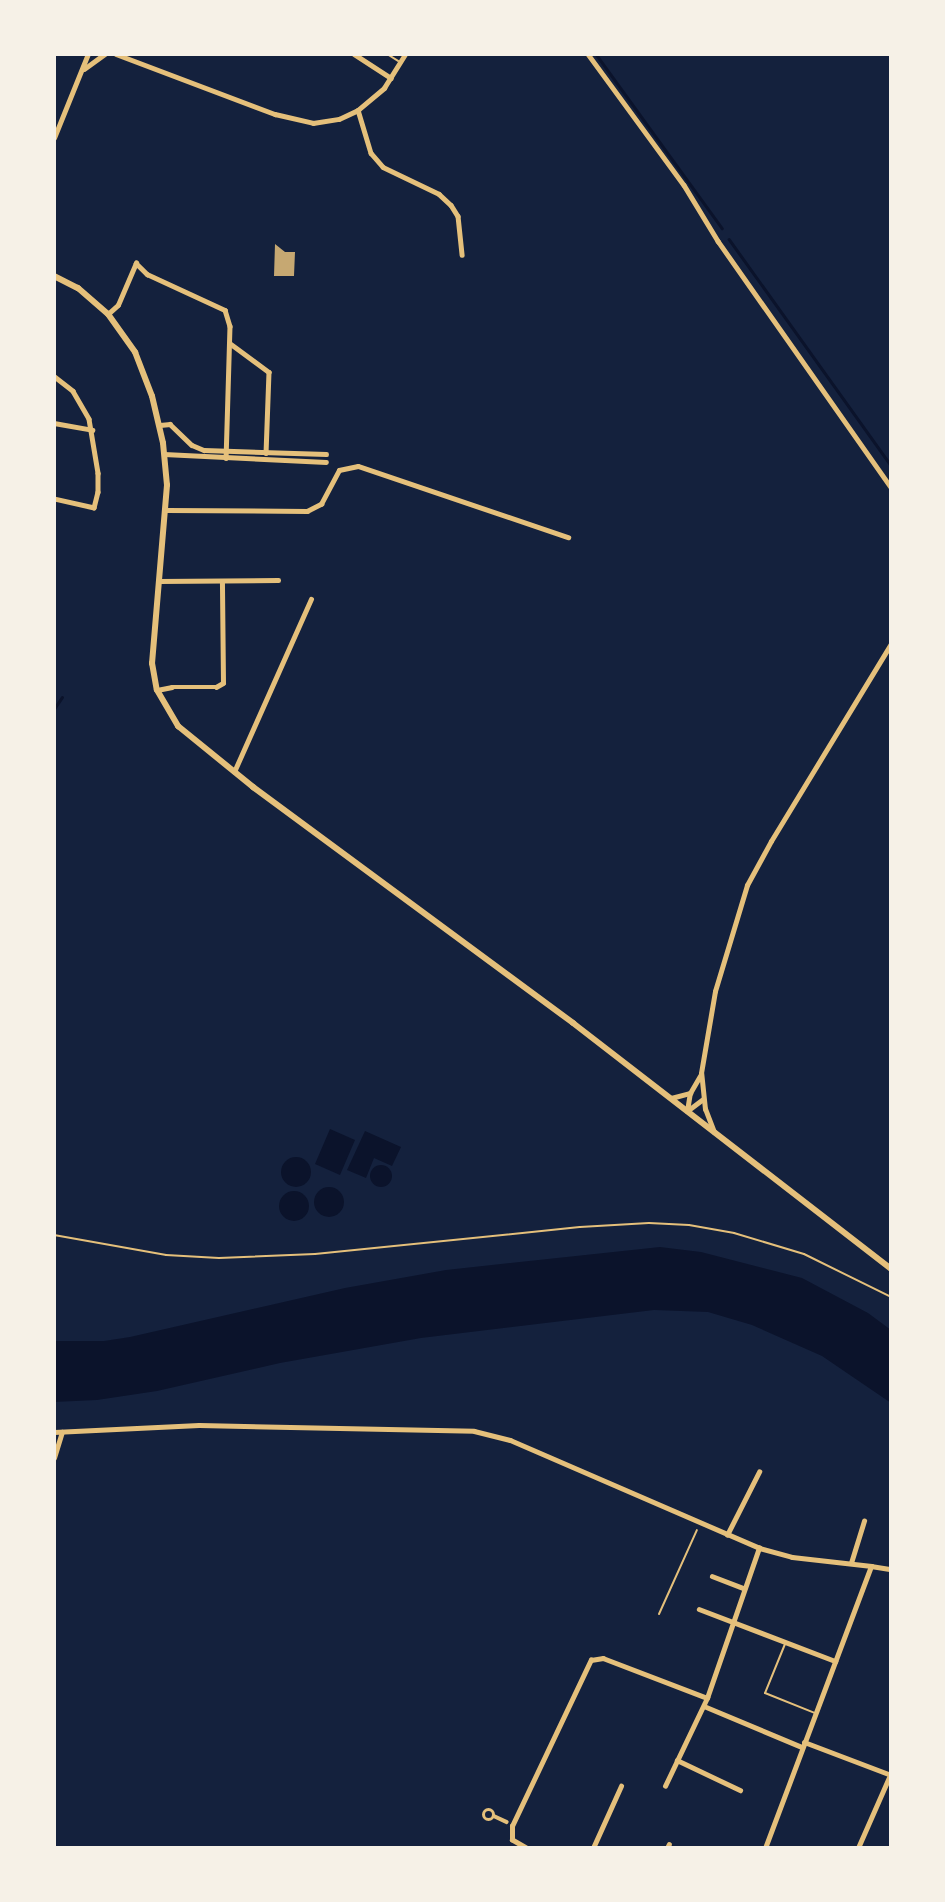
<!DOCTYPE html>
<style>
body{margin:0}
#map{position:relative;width:945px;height:1902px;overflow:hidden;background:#14213d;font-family:"Nunito Sans",sans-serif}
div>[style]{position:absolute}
.water>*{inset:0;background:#0b132b}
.round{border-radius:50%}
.stream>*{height:2.5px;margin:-1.25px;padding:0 1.25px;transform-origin:1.25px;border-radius:1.25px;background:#0b132b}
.building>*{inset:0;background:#c6a872}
.path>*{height:2px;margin:-1px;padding:0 1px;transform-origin:1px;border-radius:1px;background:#e5c07b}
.service>*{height:2px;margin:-1px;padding:0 1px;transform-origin:1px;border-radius:1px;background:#e5c07b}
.pedestrian>*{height:3.5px;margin:-1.75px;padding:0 1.75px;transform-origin:1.75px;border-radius:1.75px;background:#e5c07b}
.pedestrian>.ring{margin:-1.75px;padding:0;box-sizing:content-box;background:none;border:3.5px solid #e5c07b;border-radius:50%}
.minor>*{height:4.5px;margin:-2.25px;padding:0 2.25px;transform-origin:2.25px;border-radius:2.25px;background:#e5c07b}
.tertiary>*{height:5px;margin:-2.5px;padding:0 2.5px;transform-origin:2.5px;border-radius:2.5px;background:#e5c07b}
.secondary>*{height:6px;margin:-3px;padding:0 3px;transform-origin:3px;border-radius:3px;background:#e5c07b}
span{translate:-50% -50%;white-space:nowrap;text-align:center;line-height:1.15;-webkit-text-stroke:7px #f6f1e7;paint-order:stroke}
.frame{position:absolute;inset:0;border:56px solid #f6f1e7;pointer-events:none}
</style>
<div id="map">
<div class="water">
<i style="clip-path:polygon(330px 1129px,355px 1140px,340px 1175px,315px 1164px)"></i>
<i style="clip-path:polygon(365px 1131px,401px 1147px,392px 1166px,374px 1158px,366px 1178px,347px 1170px)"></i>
<i class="round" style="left:281px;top:1157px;width:30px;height:30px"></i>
<i class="round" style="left:370px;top:1165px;width:22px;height:22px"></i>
<i class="round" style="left:314px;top:1187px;width:30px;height:30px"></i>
<i class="round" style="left:279px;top:1191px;width:30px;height:30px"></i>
<i style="clip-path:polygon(660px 1247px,701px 1252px,802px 1278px,868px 1313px,891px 1330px,891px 1403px,822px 1356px,752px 1325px,708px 1312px,654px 1310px,421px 1338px,280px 1363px,157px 1391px,97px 1400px,54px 1402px,54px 1341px,104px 1341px,130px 1337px,345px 1288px,446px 1270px)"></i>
</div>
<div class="stream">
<i style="left:596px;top:54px;width:215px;rotate:54.1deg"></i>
<i style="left:891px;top:131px;width:2px;rotate:90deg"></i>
<i style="left:729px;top:239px;width:278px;rotate:54.4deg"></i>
<i style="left:54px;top:709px;width:14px;rotate:-56deg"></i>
</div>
<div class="building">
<i style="clip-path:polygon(275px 244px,285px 252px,295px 252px,294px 276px,274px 276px)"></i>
</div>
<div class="path">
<i style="left:54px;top:1235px;width:114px;rotate:10.1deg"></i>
<i style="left:166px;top:1255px;width:53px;rotate:3.2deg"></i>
<i style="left:219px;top:1258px;width:96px;rotate:-2.4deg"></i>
<i style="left:315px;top:1254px;width:266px;rotate:-5.8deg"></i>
<i style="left:580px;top:1227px;width:69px;rotate:-3.3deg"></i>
<i style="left:649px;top:1223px;width:40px;rotate:2.9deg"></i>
<i style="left:689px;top:1225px;width:46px;rotate:10.1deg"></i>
<i style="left:734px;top:1233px;width:73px;rotate:16.7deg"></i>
<i style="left:804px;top:1254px;width:97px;rotate:26.3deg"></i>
<i style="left:659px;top:1614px;width:92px;rotate:-65.7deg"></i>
</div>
<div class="service">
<i style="left:387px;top:54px;width:13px;rotate:32deg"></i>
<i style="left:785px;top:1644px;width:53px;rotate:112.2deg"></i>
<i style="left:765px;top:1693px;width:54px;rotate:21.8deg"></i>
</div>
<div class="pedestrian">
<i class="ring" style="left:483.5px;top:1809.5px;width:7.5px;height:7.5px"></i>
<i style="left:494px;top:1816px;width:14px;rotate:25deg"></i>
</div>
<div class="minor">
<i style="left:116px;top:54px;width:170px;rotate:20.7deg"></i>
<i style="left:275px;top:114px;width:39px;rotate:13deg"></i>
<i style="left:313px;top:123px;width:26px;rotate:-9deg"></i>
<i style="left:339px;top:119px;width:21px;rotate:-25deg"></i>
<i style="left:358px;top:110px;width:34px;rotate:-40deg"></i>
<i style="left:384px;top:88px;width:40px;rotate:-58deg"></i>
<i style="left:354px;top:54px;width:44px;rotate:33deg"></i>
<i style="left:588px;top:54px;width:162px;rotate:53.8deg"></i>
<i style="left:684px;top:185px;width:66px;rotate:58.7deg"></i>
<i style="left:718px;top:241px;width:301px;rotate:54.9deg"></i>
<i style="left:84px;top:69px;width:26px;rotate:-36deg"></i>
<i style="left:358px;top:110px;width:45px;rotate:73.2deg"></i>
<i style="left:371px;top:153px;width:18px;rotate:49deg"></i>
<i style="left:383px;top:167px;width:62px;rotate:25.7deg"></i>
<i style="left:439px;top:194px;width:16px;rotate:43deg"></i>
<i style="left:451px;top:205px;width:13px;rotate:58deg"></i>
<i style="left:458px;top:216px;width:39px;rotate:84deg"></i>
<i style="left:54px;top:138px;width:91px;rotate:-68deg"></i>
<i style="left:108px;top:314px;width:13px;rotate:-42deg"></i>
<i style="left:118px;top:305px;width:46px;rotate:-66.8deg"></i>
<i style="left:136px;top:263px;width:16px;rotate:45deg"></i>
<i style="left:147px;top:274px;width:86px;rotate:24.8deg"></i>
<i style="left:225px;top:310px;width:17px;rotate:73deg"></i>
<i style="left:230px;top:326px;width:132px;rotate:91.7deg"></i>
<i style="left:231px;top:344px;width:47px;rotate:36.4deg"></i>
<i style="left:269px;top:372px;width:81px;rotate:92.1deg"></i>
<i style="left:54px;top:376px;width:24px;rotate:38deg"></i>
<i style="left:73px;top:391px;width:32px;rotate:60deg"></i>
<i style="left:89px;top:419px;width:55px;rotate:80.5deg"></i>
<i style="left:98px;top:473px;width:19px;rotate:90deg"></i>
<i style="left:98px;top:492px;width:16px;rotate:104deg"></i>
<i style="left:94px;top:508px;width:41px;rotate:-167.3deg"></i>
<i style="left:54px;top:423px;width:39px;rotate:10deg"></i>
<i style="left:160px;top:425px;width:10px;rotate:-6deg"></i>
<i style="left:170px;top:424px;width:30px;rotate:44deg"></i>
<i style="left:192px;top:445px;width:13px;rotate:23deg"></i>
<i style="left:204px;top:450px;width:122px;rotate:1.9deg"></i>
<i style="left:164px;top:454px;width:162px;rotate:2.8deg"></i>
<i style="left:167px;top:510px;width:140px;rotate:0.4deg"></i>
<i style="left:307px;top:511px;width:16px;rotate:-27deg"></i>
<i style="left:321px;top:504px;width:38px;rotate:-62deg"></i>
<i style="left:339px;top:470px;width:19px;rotate:-12deg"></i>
<i style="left:358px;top:466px;width:222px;rotate:18.7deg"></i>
<i style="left:159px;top:581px;width:119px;rotate:-0.5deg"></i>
<i style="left:157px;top:690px;width:15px;rotate:-11deg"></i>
<i style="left:172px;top:687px;width:44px"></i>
<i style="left:216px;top:687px;width:8px;rotate:-30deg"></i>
<i style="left:223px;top:683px;width:101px;rotate:-90.6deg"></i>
<i style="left:234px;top:772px;width:189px;rotate:-66deg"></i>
<i style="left:54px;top:1458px;width:27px;rotate:-73deg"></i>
<i style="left:727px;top:1535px;width:71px;rotate:-63.1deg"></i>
<i style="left:851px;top:1563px;width:44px;rotate:-72.8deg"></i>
<i style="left:871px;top:1566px;width:20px;rotate:9deg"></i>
<i style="left:712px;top:1576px;width:34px;rotate:21deg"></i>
<i style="left:699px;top:1609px;width:146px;rotate:20.9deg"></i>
<i style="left:704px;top:1706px;width:106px;rotate:22.7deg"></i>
<i style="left:677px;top:1760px;width:70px;rotate:25.5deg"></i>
<i style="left:665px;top:1786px;width:98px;rotate:-64.5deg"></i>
<i style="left:707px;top:1698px;width:159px;rotate:-70.9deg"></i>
<i style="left:526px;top:1848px;width:16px;rotate:-150deg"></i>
<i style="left:512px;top:1840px;width:14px;rotate:-90deg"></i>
<i style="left:512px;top:1826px;width:184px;rotate:-64.6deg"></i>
<i style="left:591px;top:1660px;width:12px;rotate:-9deg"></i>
<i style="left:603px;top:1658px;width:111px;rotate:21deg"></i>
<i style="left:593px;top:1848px;width:68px;rotate:-65.7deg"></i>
<i style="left:667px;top:1848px;width:4px;rotate:-63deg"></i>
<i style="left:858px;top:1848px;width:80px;rotate:-66.3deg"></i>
</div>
<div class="tertiary">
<i style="left:671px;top:1098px;width:20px;rotate:-15deg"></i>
<i style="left:687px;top:1111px;width:18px;rotate:-81deg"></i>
<i style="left:690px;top:1093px;width:20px;rotate:-60deg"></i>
<i style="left:687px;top:1111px;width:20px;rotate:-37deg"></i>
<i style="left:714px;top:1132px;width:25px;rotate:-111deg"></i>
<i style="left:705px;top:1109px;width:36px;rotate:-96deg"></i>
<i style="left:701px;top:1073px;width:83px;rotate:-80.3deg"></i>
<i style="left:715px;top:991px;width:111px;rotate:-73.2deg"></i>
<i style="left:747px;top:885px;width:50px;rotate:-61.4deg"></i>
<i style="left:771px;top:841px;width:231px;rotate:-58.7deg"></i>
<i style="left:54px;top:1432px;width:145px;rotate:-2.8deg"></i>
<i style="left:199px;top:1425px;width:275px;rotate:1.2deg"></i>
<i style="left:474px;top:1431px;width:37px;rotate:14deg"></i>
<i style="left:510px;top:1440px;width:271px;rotate:23.4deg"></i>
<i style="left:759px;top:1548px;width:34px;rotate:15deg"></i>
<i style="left:792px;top:1557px;width:80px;rotate:6.5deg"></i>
<i style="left:871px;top:1566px;width:301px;rotate:110.6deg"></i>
<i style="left:804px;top:1742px;width:93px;rotate:20.8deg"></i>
</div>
<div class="secondary">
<i style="left:54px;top:276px;width:27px;rotate:27deg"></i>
<i style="left:78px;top:288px;width:40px;rotate:41deg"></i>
<i style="left:108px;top:314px;width:47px;rotate:54.6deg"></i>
<i style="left:135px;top:352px;width:47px;rotate:68.9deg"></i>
<i style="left:152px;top:396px;width:48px;rotate:76.8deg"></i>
<i style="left:163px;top:443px;width:42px;rotate:84.6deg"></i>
<i style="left:167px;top:485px;width:179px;rotate:94.8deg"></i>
<i style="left:152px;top:663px;width:27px;rotate:80deg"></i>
<i style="left:157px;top:690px;width:42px;rotate:59.7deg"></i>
<i style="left:178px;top:726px;width:97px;rotate:39.1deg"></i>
<i style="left:253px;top:787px;width:398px;rotate:36.4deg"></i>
<i style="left:573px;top:1023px;width:402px;rotate:37.7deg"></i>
</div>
<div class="frame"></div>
</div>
